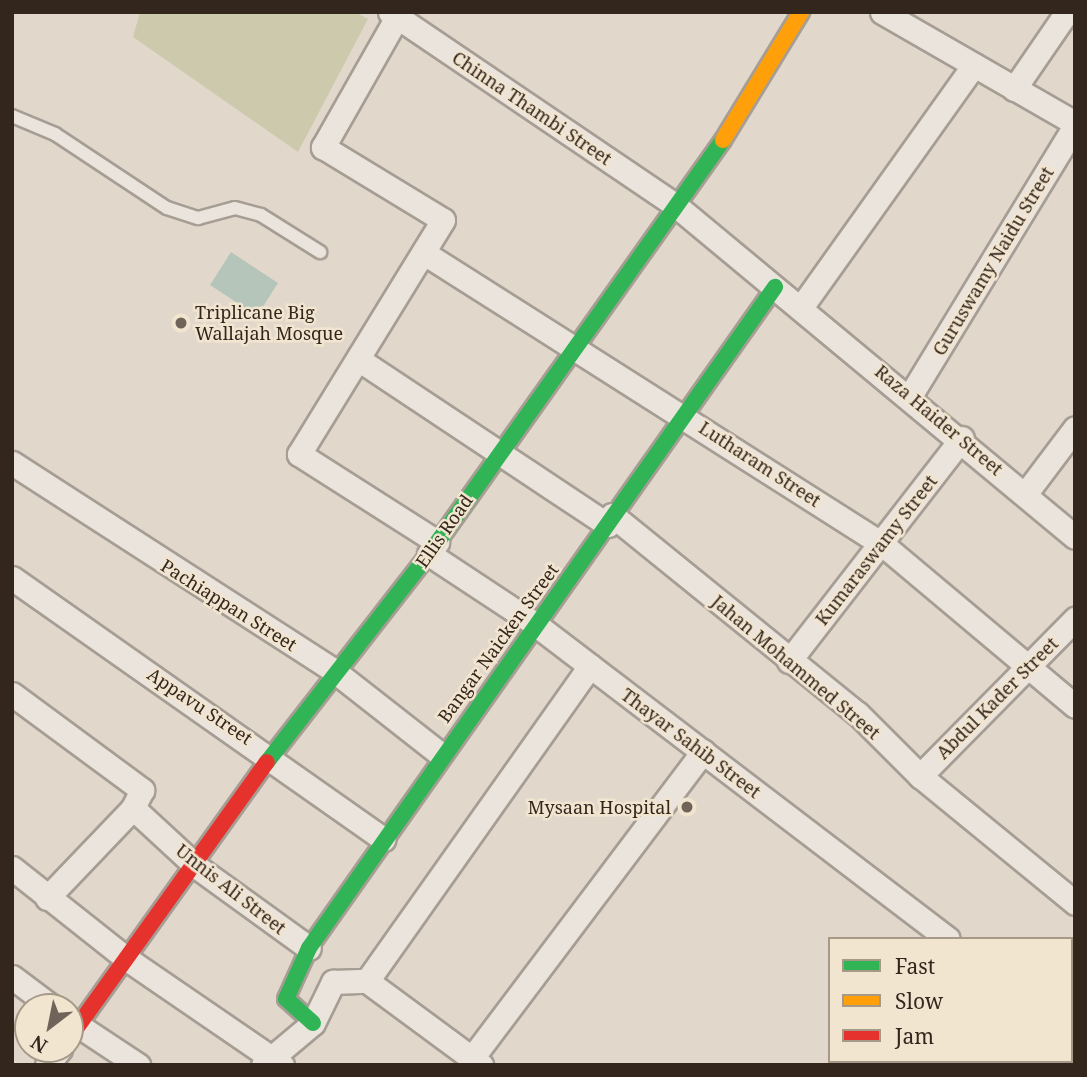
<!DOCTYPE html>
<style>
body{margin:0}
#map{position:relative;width:1087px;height:1077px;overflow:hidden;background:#e1d8cb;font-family:"Noto Serif",serif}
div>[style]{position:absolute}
.cemetery>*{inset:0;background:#cdc9ad}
.water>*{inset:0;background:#b6c5ba}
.roads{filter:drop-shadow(2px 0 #a69d94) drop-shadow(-2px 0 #a69d94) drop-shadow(0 2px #a69d94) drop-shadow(0 -2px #a69d94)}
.lane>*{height:12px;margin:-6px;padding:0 6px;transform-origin:6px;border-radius:6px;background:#eae4dc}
.street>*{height:23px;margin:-11.5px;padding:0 11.5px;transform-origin:11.5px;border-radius:11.5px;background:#eae4dc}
.fast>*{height:16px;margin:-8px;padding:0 8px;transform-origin:8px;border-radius:8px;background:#30b455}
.slow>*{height:16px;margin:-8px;padding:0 8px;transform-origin:8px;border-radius:8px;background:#ff9f0a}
.jam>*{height:16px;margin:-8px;padding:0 8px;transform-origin:8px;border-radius:8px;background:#e5322d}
.dots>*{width:19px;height:19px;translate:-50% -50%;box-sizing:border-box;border:4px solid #f2e5d0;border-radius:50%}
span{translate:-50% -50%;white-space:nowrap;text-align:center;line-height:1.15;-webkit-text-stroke:5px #f2e5d0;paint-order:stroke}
.street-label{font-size:18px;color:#33261d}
.poi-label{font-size:18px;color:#33261d}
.left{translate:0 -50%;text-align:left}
.right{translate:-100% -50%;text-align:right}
.frame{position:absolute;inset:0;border:14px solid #33261d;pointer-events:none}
.legend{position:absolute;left:828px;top:937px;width:245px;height:126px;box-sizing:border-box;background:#f2e5d0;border:2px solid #a69988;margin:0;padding:9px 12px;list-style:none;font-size:21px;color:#33261d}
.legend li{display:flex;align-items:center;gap:14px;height:35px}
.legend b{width:35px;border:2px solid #a69988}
.north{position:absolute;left:14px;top:993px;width:70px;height:70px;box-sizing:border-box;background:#f2e5d0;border:2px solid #a69988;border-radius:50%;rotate:212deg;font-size:19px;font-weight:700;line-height:28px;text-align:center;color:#33261d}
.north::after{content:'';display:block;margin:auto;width:24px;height:32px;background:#70645a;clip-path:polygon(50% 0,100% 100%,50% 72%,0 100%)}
</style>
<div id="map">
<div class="cemetery">
<i style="clip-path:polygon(140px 12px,355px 12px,368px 19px,298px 152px,133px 37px)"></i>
</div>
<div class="water">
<i style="clip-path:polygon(231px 252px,278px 283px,257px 316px,210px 285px)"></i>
</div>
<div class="roads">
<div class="lane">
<i style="left:12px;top:116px;width:47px;rotate:22.7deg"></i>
<i style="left:55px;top:134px;width:134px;rotate:33.5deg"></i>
<i style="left:167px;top:208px;width:33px;rotate:18deg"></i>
<i style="left:198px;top:218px;width:38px;rotate:-15deg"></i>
<i style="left:235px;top:208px;width:27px;rotate:15deg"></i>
<i style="left:261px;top:215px;width:70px;rotate:32.1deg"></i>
</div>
<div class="street">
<i style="left:390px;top:12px;width:343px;rotate:34.1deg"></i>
<i style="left:674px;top:204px;width:521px;rotate:39.71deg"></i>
<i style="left:882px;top:12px;width:223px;rotate:29.9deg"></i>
<i style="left:397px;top:17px;width:150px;rotate:119.6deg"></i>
<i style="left:323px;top:147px;width:140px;rotate:31.3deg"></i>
<i style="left:443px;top:220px;width:275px;rotate:121.6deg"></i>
<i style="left:299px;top:454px;width:164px;rotate:32.5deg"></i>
<i style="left:1014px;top:89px;width:93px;rotate:-55.5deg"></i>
<i style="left:424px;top:253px;width:543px;rotate:32.43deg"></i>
<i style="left:882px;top:544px;width:252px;rotate:40deg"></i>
<i style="left:802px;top:306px;width:296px;rotate:-54.5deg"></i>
<i style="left:358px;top:359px;width:300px;rotate:33.6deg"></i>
<i style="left:910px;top:396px;width:316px;rotate:-58.6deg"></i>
<i style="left:12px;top:463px;width:382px;rotate:32.8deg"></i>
<i style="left:333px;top:670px;width:136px;rotate:38.1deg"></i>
<i style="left:1026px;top:493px;width:81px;rotate:-53deg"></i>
<i style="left:612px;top:515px;width:316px;rotate:39deg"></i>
<i style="left:858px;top:714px;width:88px;rotate:45deg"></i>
<i style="left:920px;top:776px;width:200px;rotate:39.3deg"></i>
<i style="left:429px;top:554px;width:127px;rotate:33.4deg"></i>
<i style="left:535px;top:624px;width:519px;rotate:37.33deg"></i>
<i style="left:12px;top:578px;width:454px;rotate:35.1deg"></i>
<i style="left:789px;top:661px;width:282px;rotate:-52.2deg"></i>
<i style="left:12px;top:694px;width:162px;rotate:36.4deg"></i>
<i style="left:142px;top:790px;width:20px;rotate:117deg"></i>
<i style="left:133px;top:808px;width:87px;rotate:42.7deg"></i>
<i style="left:197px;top:867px;width:138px;rotate:35.9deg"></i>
<i style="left:920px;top:776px;width:221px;rotate:-45.4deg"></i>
<i style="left:12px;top:868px;width:147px;rotate:38.4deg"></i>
<i style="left:127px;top:959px;width:188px;rotate:34.4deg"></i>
<i style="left:47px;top:898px;width:124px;rotate:-46.3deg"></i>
<i style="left:12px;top:977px;width:50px;rotate:36.9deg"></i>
<i style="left:367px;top:981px;width:386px;rotate:-54.7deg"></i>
<i style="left:70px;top:1020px;width:82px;rotate:33.5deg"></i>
<i style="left:1071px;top:1032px;width:5px;rotate:37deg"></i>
<i style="left:472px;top:1058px;width:384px;rotate:-53deg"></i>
<i style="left:47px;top:1065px;width:21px;rotate:-51deg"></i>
<i style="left:263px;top:1065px;width:65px;rotate:-40deg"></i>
<i style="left:313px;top:1023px;width:46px;rotate:-64deg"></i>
<i style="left:333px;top:982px;width:34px;rotate:-2deg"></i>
<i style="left:367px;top:981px;width:142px;rotate:36.4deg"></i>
</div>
<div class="fast">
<i style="left:267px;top:762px;width:264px;rotate:-52.1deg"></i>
<i style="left:429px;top:554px;width:508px;rotate:-54.62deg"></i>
<i style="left:313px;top:1023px;width:36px;rotate:-138deg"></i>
<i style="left:286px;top:999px;width:56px;rotate:-65.7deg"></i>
<i style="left:309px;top:948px;width:809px;rotate:-54.82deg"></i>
</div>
<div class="slow">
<i style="left:723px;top:140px;width:150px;rotate:-58.6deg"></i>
</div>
<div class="jam">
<i style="left:70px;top:1037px;width:338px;rotate:-54.4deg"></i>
</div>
</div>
<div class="dots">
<i style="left:181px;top:323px;background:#70645a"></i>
<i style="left:687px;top:807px;background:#70645a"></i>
</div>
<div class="street-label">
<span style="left:532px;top:108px;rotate:34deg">Chinna Thambi Street</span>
<span style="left:993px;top:261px;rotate:-59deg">Guruswamy Naidu Street</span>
<span style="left:939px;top:420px;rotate:40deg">Raza Haider Street</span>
<span style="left:760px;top:464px;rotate:33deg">Lutharam Street</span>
<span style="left:444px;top:531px;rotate:-55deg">Ellis Road</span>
<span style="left:876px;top:550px;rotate:-52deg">Kumaraswamy Street</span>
<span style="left:229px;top:605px;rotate:32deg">Pachiappan Street</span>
<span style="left:498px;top:643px;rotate:-54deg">Bangar Naicken Street</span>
<span style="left:796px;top:667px;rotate:40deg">Jahan Mohammed Street</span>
<span style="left:997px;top:698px;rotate:-45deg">Abdul Kader Street</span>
<span style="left:200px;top:706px;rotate:34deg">Appavu Street</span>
<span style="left:691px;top:743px;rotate:37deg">Thayar Sahib Street</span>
<span style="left:231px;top:889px;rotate:38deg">Unnis Ali Street</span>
</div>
<div class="poi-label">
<span class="left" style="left:195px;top:323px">Triplicane Big<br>Wallajah Mosque</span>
<span class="right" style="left:671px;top:807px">Mysaan Hospital</span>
</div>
<div class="frame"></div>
<ul class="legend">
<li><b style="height:9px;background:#30b455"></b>Fast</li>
<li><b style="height:9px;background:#ff9f0a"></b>Slow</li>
<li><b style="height:9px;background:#e5322d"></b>Jam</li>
</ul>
<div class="north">N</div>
</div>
